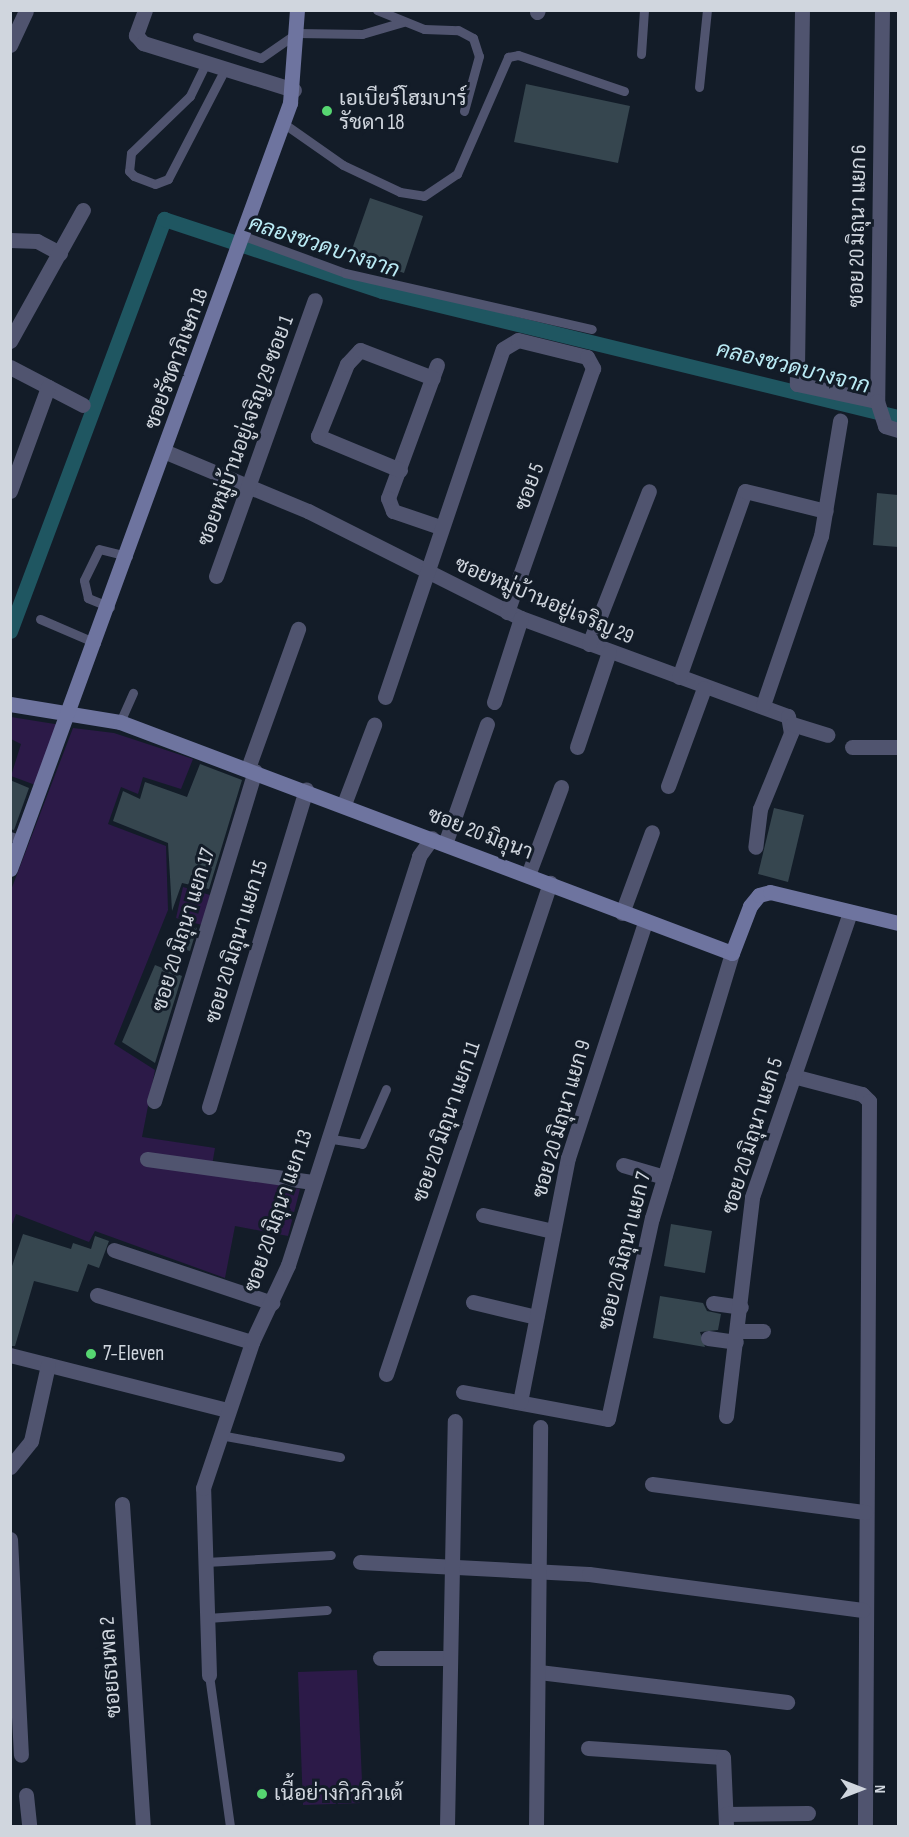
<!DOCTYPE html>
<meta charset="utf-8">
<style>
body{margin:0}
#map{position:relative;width:909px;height:1837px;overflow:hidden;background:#131c28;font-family:"Sofia Sans Condensed",Sarabun,sans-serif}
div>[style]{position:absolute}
.green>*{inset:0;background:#2c1a48}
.canal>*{height:15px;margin:-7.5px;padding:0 7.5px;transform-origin:7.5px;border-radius:7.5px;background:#1f5661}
.building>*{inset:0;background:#36464f}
.lane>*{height:9px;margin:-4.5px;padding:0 4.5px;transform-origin:4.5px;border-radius:4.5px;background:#50546f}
.street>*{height:15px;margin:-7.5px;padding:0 7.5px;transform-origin:7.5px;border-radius:7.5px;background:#50546f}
.secondary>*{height:15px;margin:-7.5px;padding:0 7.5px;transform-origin:7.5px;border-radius:7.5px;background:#6e749f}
.dots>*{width:16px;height:16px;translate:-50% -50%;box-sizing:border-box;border:3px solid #131c28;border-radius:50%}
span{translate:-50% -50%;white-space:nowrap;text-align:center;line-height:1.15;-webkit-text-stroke:6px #131c28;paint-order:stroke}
.poi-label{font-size:21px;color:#d0d6de}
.left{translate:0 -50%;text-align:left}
.street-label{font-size:21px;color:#d0d6de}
.water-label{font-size:22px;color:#baebf5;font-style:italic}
.frame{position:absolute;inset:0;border:12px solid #d0d6de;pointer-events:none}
.north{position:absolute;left:831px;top:1759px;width:60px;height:60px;-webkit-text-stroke:4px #131c28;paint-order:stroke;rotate:90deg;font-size:16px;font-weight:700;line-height:24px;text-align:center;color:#d0d6de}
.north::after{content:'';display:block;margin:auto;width:21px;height:27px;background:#d0d6de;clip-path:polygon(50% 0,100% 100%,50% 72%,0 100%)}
</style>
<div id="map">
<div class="green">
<i style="clip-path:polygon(11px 717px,61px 725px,38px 786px,11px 776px,21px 744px,11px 739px)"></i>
<i style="clip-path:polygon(73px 728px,114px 733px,193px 759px,181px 789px,143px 777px,138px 794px,121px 787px,108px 824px,166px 846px,168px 910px,114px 1044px,155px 1070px,142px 1137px,215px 1148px,211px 1171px,300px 1189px,288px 1236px,235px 1226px,225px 1278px,95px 1231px,89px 1242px,16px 1214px,11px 1227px,11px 890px)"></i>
<i style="clip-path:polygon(183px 887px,210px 895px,202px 925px,176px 918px)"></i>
<i style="clip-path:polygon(357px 1670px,363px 1803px,303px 1805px,298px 1672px)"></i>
</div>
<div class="canal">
<i style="left:10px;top:631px;width:440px;rotate:-69.5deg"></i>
<i style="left:164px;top:219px;width:230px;rotate:18.3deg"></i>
<i style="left:382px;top:291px;width:531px;rotate:13.72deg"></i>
</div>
<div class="building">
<i style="clip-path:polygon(526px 84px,630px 106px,618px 163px,514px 142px)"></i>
<i style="clip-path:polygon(370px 198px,423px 216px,404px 273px,350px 255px)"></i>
<i style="clip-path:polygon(877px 493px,898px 495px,898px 547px,873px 545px)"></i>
<i style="clip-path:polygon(200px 764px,242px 780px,209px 889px,182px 883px,172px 911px,168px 843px,113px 821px,123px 791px,140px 799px,145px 782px,187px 797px)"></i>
<i style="clip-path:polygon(10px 780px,29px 788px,14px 830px,10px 829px)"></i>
<i style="clip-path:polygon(774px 808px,804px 815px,788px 882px,758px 874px)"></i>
<i style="clip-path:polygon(178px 923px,197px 928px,190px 951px,172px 946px)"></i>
<i style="clip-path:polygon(155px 965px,182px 976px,155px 1063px,122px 1042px)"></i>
<i style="clip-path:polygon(671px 1224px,712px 1231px,705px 1273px,664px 1266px)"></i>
<i style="clip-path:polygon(23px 1234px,71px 1249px,73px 1243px,91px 1249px,95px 1236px,109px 1241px,99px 1268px,88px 1264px,78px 1292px,34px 1281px,15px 1346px,10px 1346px,10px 1272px)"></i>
<i style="clip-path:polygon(660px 1296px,703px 1303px,707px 1311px,721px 1314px,718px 1330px,700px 1332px,705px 1347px,653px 1338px)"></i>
</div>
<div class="lane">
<i style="left:377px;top:10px;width:51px;rotate:22deg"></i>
<i style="left:424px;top:29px;width:34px;rotate:2deg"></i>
<i style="left:458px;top:30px;width:17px;rotate:28deg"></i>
<i style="left:473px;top:38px;width:19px;rotate:72deg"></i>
<i style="left:479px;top:56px;width:57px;rotate:105.3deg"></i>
<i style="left:197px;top:37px;width:67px;rotate:18.2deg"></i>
<i style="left:261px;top:58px;width:44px;rotate:-34.8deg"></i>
<i style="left:297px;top:33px;width:65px;rotate:0.9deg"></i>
<i style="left:362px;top:34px;width:43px;rotate:-16.3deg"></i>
<i style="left:641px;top:54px;width:44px;rotate:-86.1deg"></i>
<i style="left:206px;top:63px;width:37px;rotate:116deg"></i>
<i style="left:190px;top:96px;width:82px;rotate:136deg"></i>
<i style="left:131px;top:153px;width:18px;rotate:96deg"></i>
<i style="left:129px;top:171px;width:7px;rotate:45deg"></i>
<i style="left:134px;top:176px;width:22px;rotate:21deg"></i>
<i style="left:155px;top:184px;width:14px;rotate:-21deg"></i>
<i style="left:168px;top:179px;width:124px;rotate:-62.6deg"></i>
<i style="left:699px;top:87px;width:77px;rotate:-84.1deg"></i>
<i style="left:283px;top:123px;width:73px;rotate:35deg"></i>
<i style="left:343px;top:165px;width:63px;rotate:25.3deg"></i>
<i style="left:400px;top:192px;width:24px;rotate:9deg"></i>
<i style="left:424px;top:196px;width:40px;rotate:-34deg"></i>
<i style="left:457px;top:174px;width:128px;rotate:-66.4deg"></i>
<i style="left:508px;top:57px;width:10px;rotate:-11deg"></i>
<i style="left:518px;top:55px;width:112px;rotate:18.8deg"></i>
<i style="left:244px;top:236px;width:108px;rotate:20.1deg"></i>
<i style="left:345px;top:273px;width:253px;rotate:12.8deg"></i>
<i style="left:110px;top:607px;width:24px;rotate:-158deg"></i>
<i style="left:88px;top:598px;width:18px;rotate:-103deg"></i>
<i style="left:84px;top:580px;width:34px;rotate:-64deg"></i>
<i style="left:99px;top:549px;width:30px;rotate:14deg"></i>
<i style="left:40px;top:619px;width:61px;rotate:23.2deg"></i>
<i style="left:120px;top:722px;width:32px;rotate:-66deg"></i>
<i style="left:10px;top:836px;width:13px;rotate:18deg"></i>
<i style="left:326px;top:1138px;width:36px;rotate:9deg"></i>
<i style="left:362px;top:1144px;width:60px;rotate:-66.4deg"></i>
<i style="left:220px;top:1435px;width:122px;rotate:10.4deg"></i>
<i style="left:206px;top:1562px;width:125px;rotate:-3.2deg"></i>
<i style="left:207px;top:1618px;width:120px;rotate:-3.8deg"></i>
<i style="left:209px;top:1675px;width:152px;rotate:82.1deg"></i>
</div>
<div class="street">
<i style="left:145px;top:10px;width:27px;rotate:110deg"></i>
<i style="left:136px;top:35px;width:11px;rotate:49deg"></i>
<i style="left:143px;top:43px;width:158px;rotate:17.3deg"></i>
<i style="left:802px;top:10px;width:374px;rotate:90.8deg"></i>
<i style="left:797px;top:384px;width:82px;rotate:12deg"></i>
<i style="left:882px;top:10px;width:391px;rotate:90.7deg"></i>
<i style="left:877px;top:401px;width:26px;rotate:72deg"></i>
<i style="left:885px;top:426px;width:14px;rotate:17deg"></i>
<i style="left:537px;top:12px;width:2px;rotate:-63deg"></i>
<i style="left:10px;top:45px;width:38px;rotate:-65deg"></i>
<i style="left:10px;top:240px;width:27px;rotate:2deg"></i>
<i style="left:37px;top:241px;width:26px;rotate:28deg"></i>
<i style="left:10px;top:341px;width:150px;rotate:-60.9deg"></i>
<i style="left:437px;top:365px;width:142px;rotate:110.2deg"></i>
<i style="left:388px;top:498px;width:14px;rotate:69deg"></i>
<i style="left:393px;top:511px;width:50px;rotate:18.8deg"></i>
<i style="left:10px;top:367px;width:82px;rotate:27.5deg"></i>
<i style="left:166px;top:452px;width:154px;rotate:22.6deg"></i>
<i style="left:308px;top:511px;width:238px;rotate:26.7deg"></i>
<i style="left:521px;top:618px;width:284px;rotate:20.2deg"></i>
<i style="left:788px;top:716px;width:17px;rotate:80deg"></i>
<i style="left:791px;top:733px;width:82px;rotate:112.2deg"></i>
<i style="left:760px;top:809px;width:38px;rotate:97deg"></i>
<i style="left:400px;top:470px;width:89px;rotate:-157.5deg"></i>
<i style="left:318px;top:436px;width:78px;rotate:-68.1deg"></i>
<i style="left:347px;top:364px;width:19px;rotate:-47deg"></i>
<i style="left:360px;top:350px;width:78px;rotate:21deg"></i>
<i style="left:10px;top:491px;width:111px;rotate:-69.9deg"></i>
<i style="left:216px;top:576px;width:293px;rotate:-70.3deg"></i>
<i style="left:589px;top:644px;width:164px;rotate:-68.6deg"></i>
<i style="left:679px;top:677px;width:197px;rotate:-70.5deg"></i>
<i style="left:745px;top:491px;width:83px;rotate:13.9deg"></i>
<i style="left:385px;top:697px;width:367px;rotate:-71.3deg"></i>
<i style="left:503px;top:349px;width:17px;rotate:-31deg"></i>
<i style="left:518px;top:340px;width:71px;rotate:13.8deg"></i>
<i style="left:587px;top:357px;width:13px;rotate:61deg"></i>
<i style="left:593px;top:368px;width:259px;rotate:109.4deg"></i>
<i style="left:494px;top:702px;width:88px;rotate:-72.2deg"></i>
<i style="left:763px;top:705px;width:179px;rotate:-71.1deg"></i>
<i style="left:821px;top:536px;width:117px;rotate:-80.6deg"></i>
<i style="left:792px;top:724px;width:37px;rotate:17deg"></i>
<i style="left:577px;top:747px;width:100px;rotate:-71.4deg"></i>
<i style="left:852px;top:747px;width:46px"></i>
<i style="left:248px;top:768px;width:148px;rotate:-70.2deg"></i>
<i style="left:668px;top:786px;width:104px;rotate:-69.8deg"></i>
<i style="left:344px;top:804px;width:85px;rotate:-69.2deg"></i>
<i style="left:445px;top:844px;width:127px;rotate:-70.7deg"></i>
<i style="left:528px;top:875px;width:94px;rotate:-69.4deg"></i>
<i style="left:622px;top:913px;width:86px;rotate:-69.7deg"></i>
<i style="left:793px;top:1076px;width:71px;rotate:14.6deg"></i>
<i style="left:862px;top:1094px;width:10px;rotate:45deg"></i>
<i style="left:869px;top:1101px;width:725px;rotate:90.32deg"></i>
<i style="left:154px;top:1101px;width:345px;rotate:-73deg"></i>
<i style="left:209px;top:1107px;width:332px;rotate:-73deg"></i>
<i style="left:147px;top:1159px;width:167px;rotate:7.9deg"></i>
<i style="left:623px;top:1165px;width:43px;rotate:16.3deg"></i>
<i style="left:483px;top:1215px;width:72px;rotate:12.9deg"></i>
<i style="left:114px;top:1250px;width:167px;rotate:18.5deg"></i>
<i style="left:97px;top:1295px;width:162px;rotate:16.9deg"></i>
<i style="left:473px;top:1302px;width:65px;rotate:13.4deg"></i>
<i style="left:713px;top:1303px;width:28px;rotate:8deg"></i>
<i style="left:738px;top:1331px;width:25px"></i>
<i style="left:708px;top:1338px;width:28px;rotate:8deg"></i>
<i style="left:10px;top:1355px;width:225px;rotate:14.2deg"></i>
<i style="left:386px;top:1374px;width:518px;rotate:-71.53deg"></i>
<i style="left:463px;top:1392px;width:147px;rotate:10.5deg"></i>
<i style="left:608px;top:1419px;width:206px;rotate:-77.7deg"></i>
<i style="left:652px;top:1218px;width:277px;rotate:-73.2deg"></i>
<i style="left:520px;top:1402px;width:249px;rotate:-78.9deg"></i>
<i style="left:568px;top:1158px;width:247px;rotate:-71.9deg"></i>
<i style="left:726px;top:1416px;width:221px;rotate:-83.2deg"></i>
<i style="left:752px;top:1197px;width:300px;rotate:-71deg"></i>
<i style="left:10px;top:1467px;width:33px;rotate:-51deg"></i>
<i style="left:31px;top:1441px;width:78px;rotate:-77.4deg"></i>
<i style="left:652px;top:1484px;width:215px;rotate:7.5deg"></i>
<i style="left:122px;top:1504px;width:323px;rotate:86.3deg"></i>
<i style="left:10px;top:1539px;width:216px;rotate:87.1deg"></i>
<i style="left:360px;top:1562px;width:229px;rotate:3deg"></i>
<i style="left:589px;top:1574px;width:276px;rotate:7.5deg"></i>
<i style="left:380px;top:1658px;width:70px"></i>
<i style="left:539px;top:1672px;width:250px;rotate:6.9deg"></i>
<i style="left:209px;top:1675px;width:187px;rotate:-91.8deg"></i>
<i style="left:203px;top:1488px;width:154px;rotate:-71.4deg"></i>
<i style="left:252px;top:1342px;width:85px;rotate:-64.9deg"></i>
<i style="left:288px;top:1265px;width:429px;rotate:-72.2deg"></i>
<i style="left:419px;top:856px;width:22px;rotate:-54deg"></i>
<i style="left:588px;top:1748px;width:135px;rotate:3.8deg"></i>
<i style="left:723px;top:1757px;width:69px;rotate:87.5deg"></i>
<i style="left:26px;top:1795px;width:31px;rotate:84deg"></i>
<i style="left:726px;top:1814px;width:82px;rotate:-0.7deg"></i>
<i style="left:447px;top:1826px;width:405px;rotate:-88.9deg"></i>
<i style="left:536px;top:1826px;width:399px;rotate:-89.4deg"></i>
</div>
<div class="secondary">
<i style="left:10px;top:704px;width:111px;rotate:9.3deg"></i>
<i style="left:120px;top:722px;width:654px;rotate:20.68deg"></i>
<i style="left:732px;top:953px;width:50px;rotate:-69deg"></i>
<i style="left:750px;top:906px;width:14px;rotate:-51deg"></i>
<i style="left:759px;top:895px;width:11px;rotate:-15deg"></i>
<i style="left:770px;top:892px;width:132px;rotate:13.6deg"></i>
<i style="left:10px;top:869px;width:816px;rotate:-69.92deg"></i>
<i style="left:290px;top:103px;width:93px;rotate:-85.7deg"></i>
</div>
<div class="dots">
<i style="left:327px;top:111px;background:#56d671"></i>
<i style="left:91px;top:1354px;background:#56d671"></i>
<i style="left:262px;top:1794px;background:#56d671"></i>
</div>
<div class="poi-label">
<span class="left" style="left:339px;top:111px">เอเบียร์โฮมบาร์<br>รัชดา 18</span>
<span class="left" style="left:103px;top:1354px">7-Eleven</span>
<span class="left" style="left:274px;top:1794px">เนื้อย่างกิวกิวเต้</span>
</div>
<div class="street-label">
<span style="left:858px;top:226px;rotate:-89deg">ซอย 20 มิถุนา แยก 6</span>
<span style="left:177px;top:359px;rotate:-70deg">ซอยรัชดาภิเษก 18</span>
<span style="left:246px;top:431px;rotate:-70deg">ซอยหมู่บ้านอยู่เจริญ 29 ซอย 1</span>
<span style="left:530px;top:487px;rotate:-70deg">ซอย 5</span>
<span style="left:544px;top:601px;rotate:23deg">ซอยหมู่บ้านอยู่เจริญ 29</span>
<span style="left:480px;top:834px;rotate:21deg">ซอย 20 มิถุนา</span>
<span style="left:184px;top:930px;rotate:-73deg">ซอย 20 มิถุนา แยก 17</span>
<span style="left:237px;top:942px;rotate:-73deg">ซอย 20 มิถุนา แยก 15</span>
<span style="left:562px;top:1119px;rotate:-74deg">ซอย 20 มิถุนา แยก 9</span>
<span style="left:447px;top:1122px;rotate:-71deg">ซอย 20 มิถุนา แยก 11</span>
<span style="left:753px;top:1136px;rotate:-73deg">ซอย 20 มิถุนา แยก 5</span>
<span style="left:279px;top:1211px;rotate:-71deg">ซอย 20 มิถุนา แยก 13</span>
<span style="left:625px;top:1251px;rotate:-76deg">ซอย 20 มิถุนา แยก 7</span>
<span style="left:111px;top:1667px;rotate:-94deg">ซอยธนพล 2</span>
</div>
<div class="water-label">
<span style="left:324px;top:247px;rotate:18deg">คลองชวดบางจาก</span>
<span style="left:793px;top:368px;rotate:14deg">คลองชวดบางจาก</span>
</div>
<div class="frame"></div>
<div class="north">N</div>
</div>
